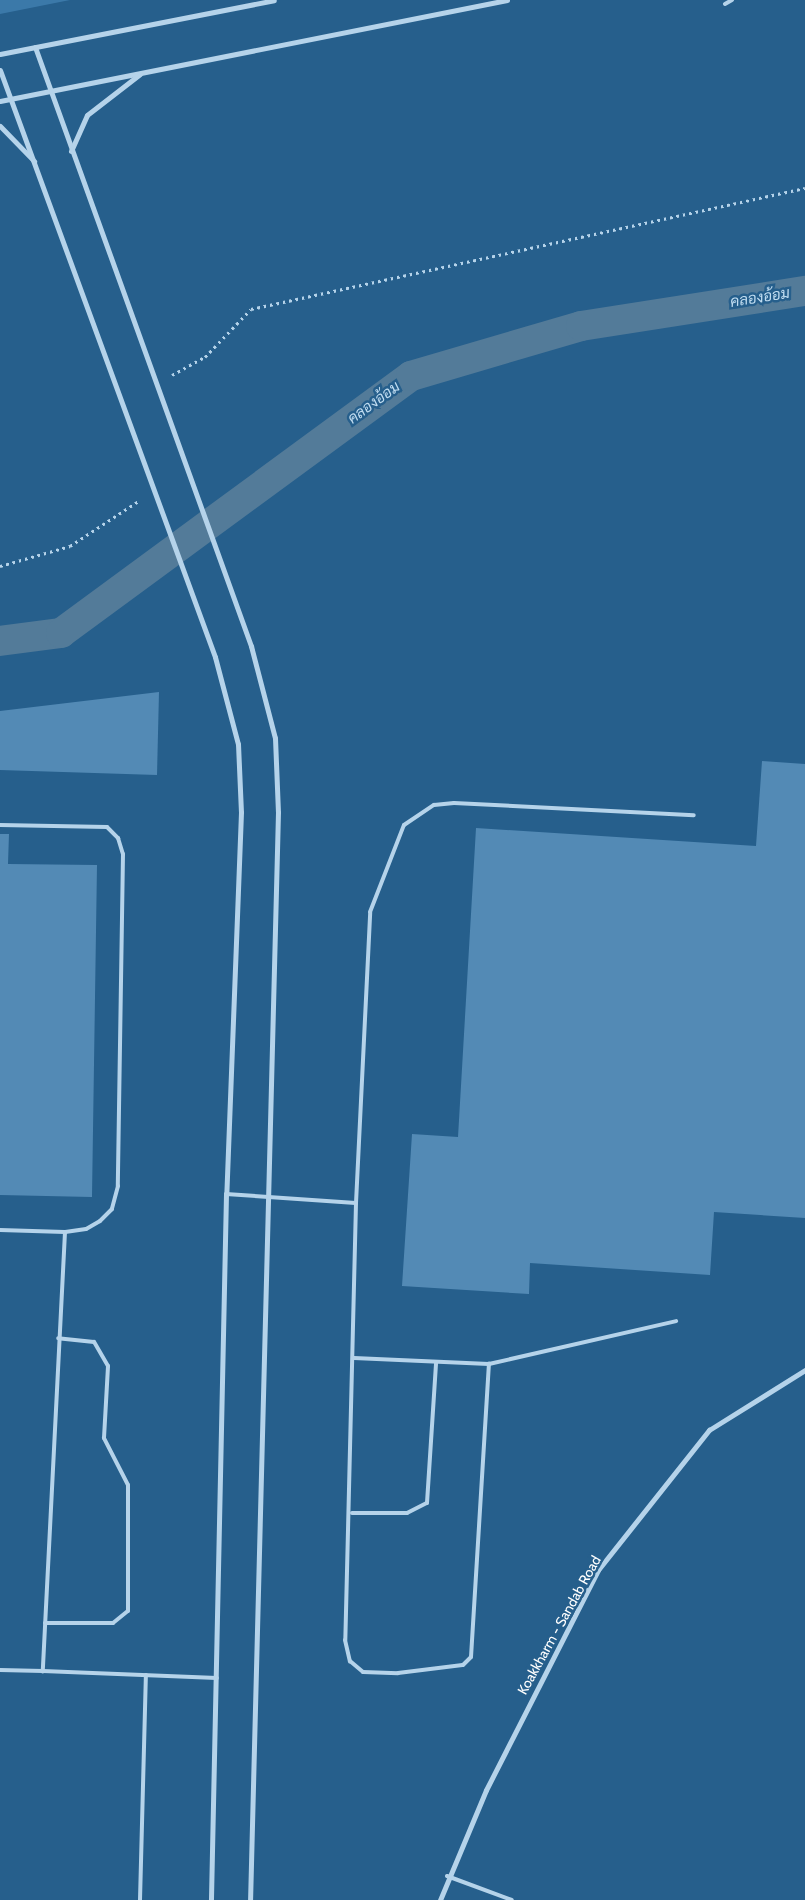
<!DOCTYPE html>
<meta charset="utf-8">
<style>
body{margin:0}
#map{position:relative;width:805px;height:1900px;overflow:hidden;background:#265f8c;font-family:Cabin,Sarabun,sans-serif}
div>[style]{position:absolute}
.green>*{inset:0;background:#3b79a9}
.canal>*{height:30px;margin:-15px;padding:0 15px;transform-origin:15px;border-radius:15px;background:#537b99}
.building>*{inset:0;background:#538ab5}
.path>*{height:3px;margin-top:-1.5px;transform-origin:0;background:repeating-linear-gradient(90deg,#b5d3ea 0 2.5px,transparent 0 6.5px)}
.lane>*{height:4px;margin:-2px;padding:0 2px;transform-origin:2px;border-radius:2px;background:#b5d3ea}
.street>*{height:5px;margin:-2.5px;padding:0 2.5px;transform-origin:2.5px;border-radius:2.5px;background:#b5d3ea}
span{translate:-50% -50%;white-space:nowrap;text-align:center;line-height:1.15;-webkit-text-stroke:5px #265f8c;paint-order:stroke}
.street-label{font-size:14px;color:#fff}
.water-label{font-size:15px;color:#c1ddf1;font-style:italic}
</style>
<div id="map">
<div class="green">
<i style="clip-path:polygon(0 0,70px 0,0 14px)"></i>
</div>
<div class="canal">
<i style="left:0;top:641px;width:62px;rotate:-7.5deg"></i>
<i style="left:61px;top:633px;width:434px;rotate:-36.3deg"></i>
<i style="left:411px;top:376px;width:177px;rotate:-16.4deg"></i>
<i style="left:581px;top:326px;width:227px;rotate:-8.9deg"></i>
</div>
<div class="building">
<i style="clip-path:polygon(159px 692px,157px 775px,0 770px,0 711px)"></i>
<i style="clip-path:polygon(762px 761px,805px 764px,805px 1218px,714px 1212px,710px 1275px,530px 1263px,529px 1294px,402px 1286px,412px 1134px,458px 1137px,476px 828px,756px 846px)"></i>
<i style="clip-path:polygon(0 834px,9px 834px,8px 864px,97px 865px,92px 1197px,0 1195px)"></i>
</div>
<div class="path">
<i style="left:172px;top:375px;width:38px;rotate:-29deg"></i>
<i style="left:205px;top:357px;width:66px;rotate:-46.2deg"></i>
<i style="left:251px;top:309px;width:567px;rotate:-12.32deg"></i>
<i style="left:0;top:566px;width:73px;rotate:-15.9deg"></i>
<i style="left:70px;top:546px;width:84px;rotate:-33.3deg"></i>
</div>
<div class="lane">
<i style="left:725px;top:4px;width:8px;rotate:-30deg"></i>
<i style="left:0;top:825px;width:107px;rotate:1.1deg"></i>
<i style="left:107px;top:827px;width:16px;rotate:45deg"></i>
<i style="left:118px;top:838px;width:17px;rotate:73deg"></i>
<i style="left:123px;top:854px;width:332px;rotate:90.9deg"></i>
<i style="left:118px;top:1186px;width:24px;rotate:105deg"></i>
<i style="left:112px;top:1209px;width:17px;rotate:135deg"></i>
<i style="left:100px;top:1221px;width:16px;rotate:150deg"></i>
<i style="left:86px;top:1229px;width:21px;rotate:172deg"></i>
<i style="left:226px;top:1194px;width:130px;rotate:4deg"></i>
<i style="left:356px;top:1203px;width:291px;rotate:-87.2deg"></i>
<i style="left:370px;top:912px;width:93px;rotate:-68.7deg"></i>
<i style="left:404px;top:825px;width:36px;rotate:-34deg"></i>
<i style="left:434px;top:805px;width:20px;rotate:-6deg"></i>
<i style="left:454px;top:803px;width:240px;rotate:2.9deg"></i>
<i style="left:356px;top:1203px;width:437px;rotate:91.4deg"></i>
<i style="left:345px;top:1640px;width:22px;rotate:77deg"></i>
<i style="left:350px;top:1661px;width:17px;rotate:40deg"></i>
<i style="left:363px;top:1672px;width:35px;rotate:2deg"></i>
<i style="left:398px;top:1673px;width:65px;rotate:-7deg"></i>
<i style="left:463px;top:1665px;width:11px;rotate:-45deg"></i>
<i style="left:471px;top:1657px;width:294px;rotate:-86.5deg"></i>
<i style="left:489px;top:1364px;width:192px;rotate:-12.9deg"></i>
<i style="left:0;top:1230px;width:65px;rotate:1.8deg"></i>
<i style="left:65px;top:1232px;width:440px;rotate:92.9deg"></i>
<i style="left:43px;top:1671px;width:174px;rotate:2.3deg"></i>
<i style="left:354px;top:1358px;width:135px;rotate:2.5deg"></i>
<i style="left:352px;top:1513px;width:55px"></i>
<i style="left:407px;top:1513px;width:22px;rotate:-27deg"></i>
<i style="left:427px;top:1503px;width:141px;rotate:-86.3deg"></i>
<i style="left:45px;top:1623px;width:68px"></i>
<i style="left:113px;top:1623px;width:19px;rotate:-39deg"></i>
<i style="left:128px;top:1611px;width:126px;rotate:-90deg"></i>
<i style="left:128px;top:1485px;width:53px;rotate:-117.1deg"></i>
<i style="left:104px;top:1438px;width:72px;rotate:-86.8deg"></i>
<i style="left:108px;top:1366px;width:28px;rotate:-120deg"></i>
<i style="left:94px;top:1342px;width:36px;rotate:-174deg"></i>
<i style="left:0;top:1670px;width:43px;rotate:1.3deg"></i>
<i style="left:447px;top:1876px;width:69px;rotate:20.3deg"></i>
<i style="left:140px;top:1900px;width:225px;rotate:-88.5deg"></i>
</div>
<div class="street">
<i style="left:35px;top:47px;width:637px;rotate:70.17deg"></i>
<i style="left:251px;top:646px;width:95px;rotate:75.4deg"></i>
<i style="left:275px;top:738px;width:74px;rotate:87.7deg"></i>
<i style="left:278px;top:812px;width:1088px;rotate:91.47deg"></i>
<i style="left:0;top:54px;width:279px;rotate:-11.1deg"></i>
<i style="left:0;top:70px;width:625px;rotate:69.88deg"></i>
<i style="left:215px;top:657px;width:90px;rotate:75.2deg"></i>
<i style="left:238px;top:744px;width:68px;rotate:87.5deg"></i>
<i style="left:241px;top:812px;width:382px;rotate:92.2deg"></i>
<i style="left:226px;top:1194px;width:706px;rotate:91.22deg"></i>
<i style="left:0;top:101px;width:517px;rotate:-11.27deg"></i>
<i style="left:0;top:126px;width:49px;rotate:45.8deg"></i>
<i style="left:71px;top:151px;width:39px;rotate:-66deg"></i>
<i style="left:87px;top:115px;width:67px;rotate:-37.7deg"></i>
<i style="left:440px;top:1900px;width:119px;rotate:-67.3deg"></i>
<i style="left:486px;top:1790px;width:247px;rotate:-63deg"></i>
<i style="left:598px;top:1570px;width:179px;rotate:-51.6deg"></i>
<i style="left:709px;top:1430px;width:113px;rotate:-32deg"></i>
</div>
<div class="street-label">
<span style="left:559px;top:1625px;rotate:-61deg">Koakkharm - Sandab Road</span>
</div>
<div class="water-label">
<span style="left:760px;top:298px;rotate:-9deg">คลองอ้อม</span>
<span style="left:374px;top:403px;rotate:-36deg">คลองอ้อม</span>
</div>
</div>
